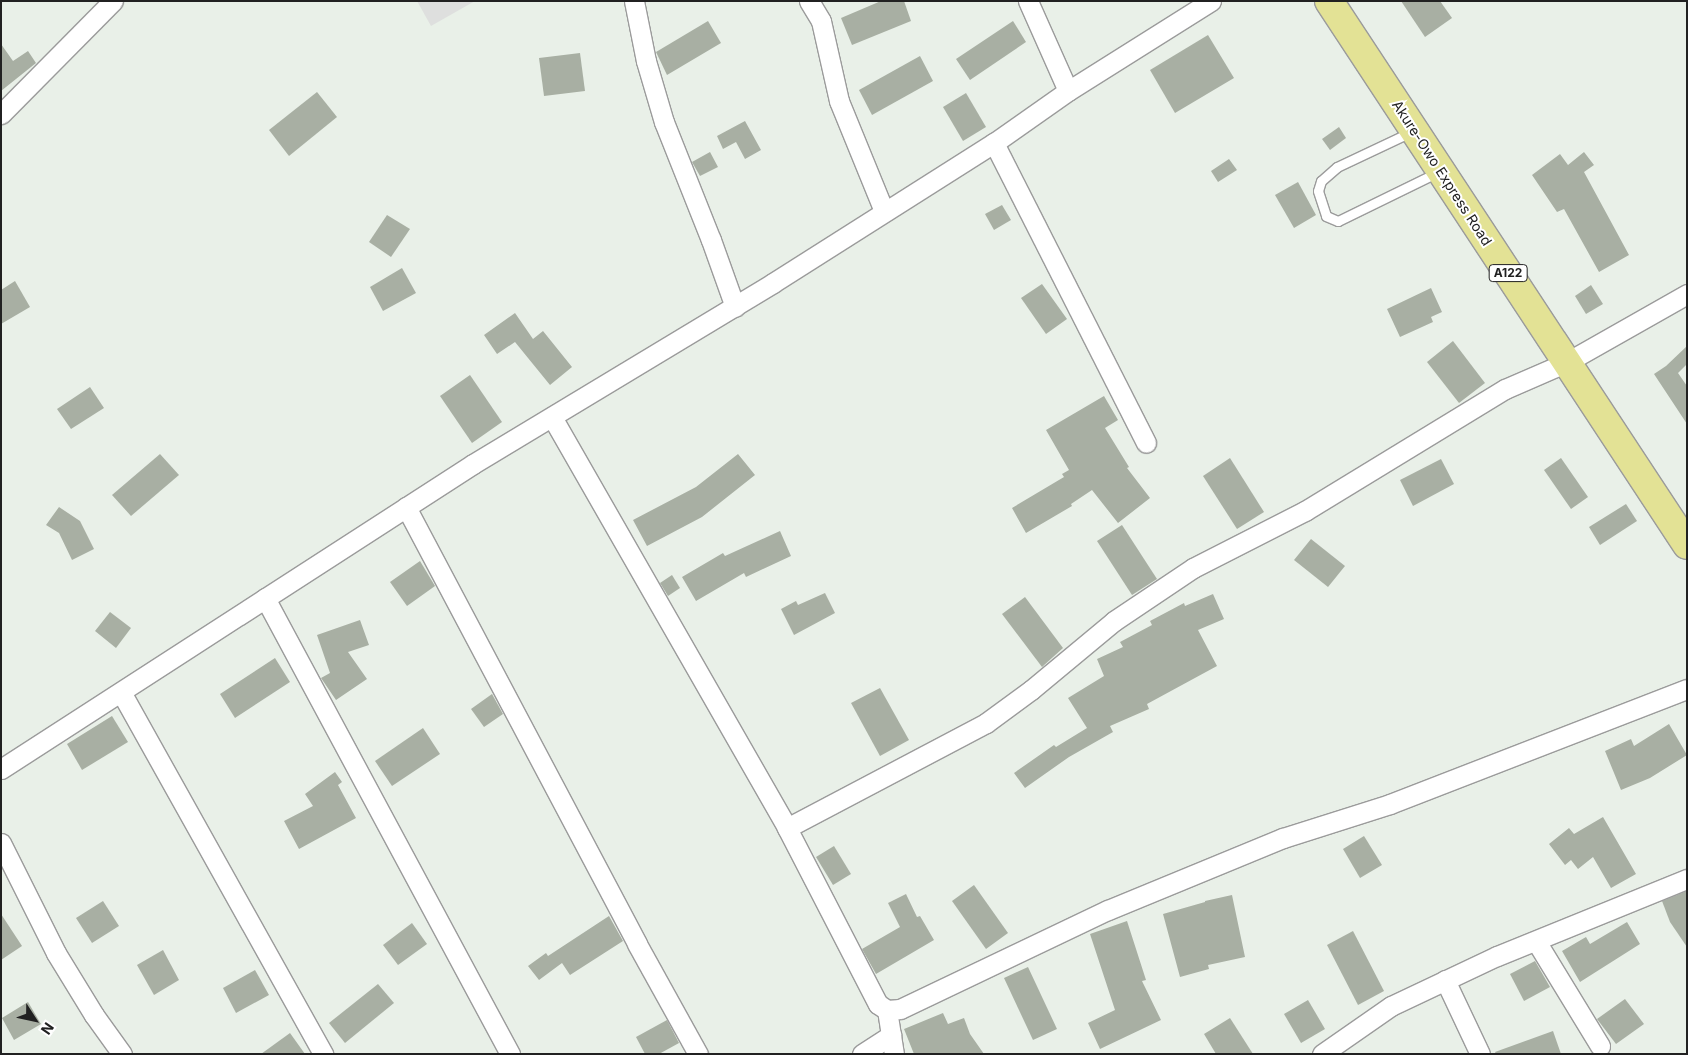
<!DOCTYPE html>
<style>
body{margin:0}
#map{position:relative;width:1688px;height:1055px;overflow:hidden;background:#e9f0e8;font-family:Inter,sans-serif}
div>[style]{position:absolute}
.residential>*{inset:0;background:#dedfde}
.building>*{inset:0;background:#a8afa3}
.roads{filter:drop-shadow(1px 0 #9b9b9b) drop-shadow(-1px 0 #9b9b9b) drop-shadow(0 1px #9b9b9b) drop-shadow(0 -1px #9b9b9b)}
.lane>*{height:9px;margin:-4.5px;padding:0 4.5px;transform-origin:4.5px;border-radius:4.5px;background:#fff}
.street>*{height:19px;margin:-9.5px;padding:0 9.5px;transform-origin:9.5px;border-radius:9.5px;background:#fff}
.highway>*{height:28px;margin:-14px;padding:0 14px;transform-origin:14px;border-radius:14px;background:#e3e295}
span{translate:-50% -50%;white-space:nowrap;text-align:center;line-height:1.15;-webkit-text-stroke:4px #fff;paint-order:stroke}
.shield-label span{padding:1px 4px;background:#fff;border:1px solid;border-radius:4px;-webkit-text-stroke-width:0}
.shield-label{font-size:12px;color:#212121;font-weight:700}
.street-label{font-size:14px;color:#212121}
.frame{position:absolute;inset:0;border:2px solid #212121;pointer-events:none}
.north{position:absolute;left:10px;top:995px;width:50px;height:50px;-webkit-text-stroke:4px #fff;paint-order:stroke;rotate:125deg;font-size:14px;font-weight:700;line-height:20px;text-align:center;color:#212121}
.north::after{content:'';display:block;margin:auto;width:18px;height:22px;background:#212121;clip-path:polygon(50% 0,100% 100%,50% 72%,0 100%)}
</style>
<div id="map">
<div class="residential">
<i style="clip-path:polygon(417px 1px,475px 1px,431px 26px)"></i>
</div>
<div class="building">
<i style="clip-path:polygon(881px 1px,904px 1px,911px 21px,852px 45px,841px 18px)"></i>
<i style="clip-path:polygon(1401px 1px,1440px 1px,1452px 18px,1425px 37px)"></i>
<i style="clip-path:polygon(708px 21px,721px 43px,667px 75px,656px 52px)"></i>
<i style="clip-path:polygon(1013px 21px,1026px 42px,970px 80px,956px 59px)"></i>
<i style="clip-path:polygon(1208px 35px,1234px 78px,1175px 113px,1150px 70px)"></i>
<i style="clip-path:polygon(1px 44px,13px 61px,28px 51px,36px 63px,1px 91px)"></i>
<i style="clip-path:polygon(580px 53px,585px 91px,544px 96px,539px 58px)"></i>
<i style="clip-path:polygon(920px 56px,933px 81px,872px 115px,859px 90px)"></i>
<i style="clip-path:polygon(317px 92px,337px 117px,289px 156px,269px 130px)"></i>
<i style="clip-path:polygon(966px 93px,986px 127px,963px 141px,943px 107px)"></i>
<i style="clip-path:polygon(745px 121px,761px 150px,745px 159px,736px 142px,723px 149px,717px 136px)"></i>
<i style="clip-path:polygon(1339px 127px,1346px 138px,1330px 150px,1322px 139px)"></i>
<i style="clip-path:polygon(710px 152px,718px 167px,700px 176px,692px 162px)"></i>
<i style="clip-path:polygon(1584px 152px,1594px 165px,1584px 172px,1629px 255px,1599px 272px,1564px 209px,1557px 212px,1532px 175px,1560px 154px,1568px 165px)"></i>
<i style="clip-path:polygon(1229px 159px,1237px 170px,1218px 182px,1211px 171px)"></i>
<i style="clip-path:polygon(1298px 182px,1316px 215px,1294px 228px,1275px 195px)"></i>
<i style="clip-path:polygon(1002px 205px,1011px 220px,994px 230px,985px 214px)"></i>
<i style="clip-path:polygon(387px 215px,410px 229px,391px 257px,369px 242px)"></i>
<i style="clip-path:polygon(402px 268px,416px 293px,383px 311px,370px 287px)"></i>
<i style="clip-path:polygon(15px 281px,30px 307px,1px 324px,1px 290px)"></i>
<i style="clip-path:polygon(1042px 284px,1067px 319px,1046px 334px,1021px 298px)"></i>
<i style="clip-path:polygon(1591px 285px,1603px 304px,1586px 314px,1575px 296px)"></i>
<i style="clip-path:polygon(1431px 288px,1442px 312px,1431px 317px,1433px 322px,1400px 337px,1387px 309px)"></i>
<i style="clip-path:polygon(515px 313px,533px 339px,543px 331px,572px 367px,550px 385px,515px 342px,497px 354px,484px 335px)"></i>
<i style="clip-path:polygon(1453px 341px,1485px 383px,1459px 403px,1427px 362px)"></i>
<i style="clip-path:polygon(1687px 346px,1687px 364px,1678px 373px,1687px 386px,1687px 424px,1654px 374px,1666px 366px)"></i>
<i style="clip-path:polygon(470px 375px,502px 422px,472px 443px,440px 396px)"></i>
<i style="clip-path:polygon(90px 387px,104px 408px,71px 429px,57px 409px)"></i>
<i style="clip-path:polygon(1104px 396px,1118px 420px,1105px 428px,1129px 467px,1127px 468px,1150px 498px,1118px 523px,1092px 490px,1071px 504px,1072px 506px,1026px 533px,1012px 508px,1064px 477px,1062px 474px,1069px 470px,1046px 430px)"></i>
<i style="clip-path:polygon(160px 454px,179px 475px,131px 516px,112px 495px)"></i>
<i style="clip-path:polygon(738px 454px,755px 475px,702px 517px,647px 546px,633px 520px,696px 487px)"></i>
<i style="clip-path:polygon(1230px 458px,1264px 512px,1237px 529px,1203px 476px)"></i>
<i style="clip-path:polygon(1561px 458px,1588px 497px,1571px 509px,1544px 470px)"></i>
<i style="clip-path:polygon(1441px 459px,1454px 484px,1413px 506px,1400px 480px)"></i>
<i style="clip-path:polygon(1626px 504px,1637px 521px,1600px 545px,1589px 527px)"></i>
<i style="clip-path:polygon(59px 507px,80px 521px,94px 549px,72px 560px,59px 533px,46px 525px)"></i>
<i style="clip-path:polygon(1122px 525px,1157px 579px,1132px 595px,1097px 541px)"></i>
<i style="clip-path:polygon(780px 531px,791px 556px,746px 577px,744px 573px,696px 601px,682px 577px,723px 553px,725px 556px)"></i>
<i style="clip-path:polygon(1311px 539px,1345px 566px,1328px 587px,1294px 560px)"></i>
<i style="clip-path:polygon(420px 561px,435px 586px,407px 606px,390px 582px)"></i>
<i style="clip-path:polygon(672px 575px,680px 588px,668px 596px,660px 583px)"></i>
<i style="clip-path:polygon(825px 593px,835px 613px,794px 635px,781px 609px,796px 601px,798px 605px)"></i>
<i style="clip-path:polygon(1213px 594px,1224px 619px,1198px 630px,1217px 666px,1147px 704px,1149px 709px,1110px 726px,1113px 732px,1069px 757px,1025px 788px,1014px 773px,1054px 745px,1056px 747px,1087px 728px,1068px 698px,1104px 676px,1097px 659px,1123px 647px,1120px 642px,1152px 625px,1150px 621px,1184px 603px,1185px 606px)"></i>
<i style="clip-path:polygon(1025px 597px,1063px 648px,1042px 667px,1002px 614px)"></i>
<i style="clip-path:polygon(110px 612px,131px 628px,116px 648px,95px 631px)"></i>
<i style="clip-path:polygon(360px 620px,369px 645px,348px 652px,367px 679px,336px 700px,321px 678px,330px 673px,317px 635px)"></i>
<i style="clip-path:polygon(275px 658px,290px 682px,235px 718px,220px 694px)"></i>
<i style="clip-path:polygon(880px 688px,909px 740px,880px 756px,851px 703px)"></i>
<i style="clip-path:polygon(492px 694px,503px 714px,484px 727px,471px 709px)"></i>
<i style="clip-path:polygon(112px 716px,128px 742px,82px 770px,67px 744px)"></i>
<i style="clip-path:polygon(1669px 724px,1687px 755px,1650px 778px,1621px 790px,1605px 751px,1631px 739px,1634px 746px)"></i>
<i style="clip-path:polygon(423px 728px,440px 754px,392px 786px,375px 761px)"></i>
<i style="clip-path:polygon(335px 772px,342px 782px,338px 785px,356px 818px,299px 849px,284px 821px,313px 806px,305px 794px)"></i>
<i style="clip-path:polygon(1603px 817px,1636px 874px,1611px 888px,1593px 857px,1578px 869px,1571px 860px,1565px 865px,1549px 844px,1569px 828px,1574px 834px)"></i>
<i style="clip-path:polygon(1364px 836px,1382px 865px,1360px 878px,1343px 849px)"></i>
<i style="clip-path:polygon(834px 846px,851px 874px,833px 885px,816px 857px)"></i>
<i style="clip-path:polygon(974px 885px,1008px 933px,986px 949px,952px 901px)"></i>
<i style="clip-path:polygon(1687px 891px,1687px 947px,1670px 922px,1662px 901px)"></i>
<i style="clip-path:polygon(906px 894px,917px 917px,920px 916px,934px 940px,876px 974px,862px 949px,900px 927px,888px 903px)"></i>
<i style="clip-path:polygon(1232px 895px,1245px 957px,1208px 965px,1209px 969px,1180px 977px,1163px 914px,1205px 902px,1205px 901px)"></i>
<i style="clip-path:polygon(103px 901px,119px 926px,92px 943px,76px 918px)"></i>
<i style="clip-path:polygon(1px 914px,22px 946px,1px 960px)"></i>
<i style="clip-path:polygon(609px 916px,623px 941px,570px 975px,562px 963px,539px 980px,528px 966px,546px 953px,548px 956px)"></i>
<i style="clip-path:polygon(1127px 921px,1146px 980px,1142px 981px,1161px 1020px,1100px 1049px,1088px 1023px,1115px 1010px,1090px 934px)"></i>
<i style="clip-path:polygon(1627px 922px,1640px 944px,1580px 982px,1562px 951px,1586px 937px,1590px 944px)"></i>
<i style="clip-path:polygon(412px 923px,427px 944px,398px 965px,383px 945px)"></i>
<i style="clip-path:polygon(1353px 931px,1384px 991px,1358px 1005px,1327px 945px)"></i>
<i style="clip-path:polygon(163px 950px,179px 980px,154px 995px,137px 965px)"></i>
<i style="clip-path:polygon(1535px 961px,1550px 987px,1524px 1001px,1510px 974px)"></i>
<i style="clip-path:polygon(1028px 967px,1057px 1029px,1033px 1040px,1004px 978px)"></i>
<i style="clip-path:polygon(255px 970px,269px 995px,236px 1013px,223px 988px)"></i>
<i style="clip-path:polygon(378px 984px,394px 1003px,345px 1043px,329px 1023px)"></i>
<i style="clip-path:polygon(1625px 999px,1644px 1024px,1616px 1044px,1597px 1019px)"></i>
<i style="clip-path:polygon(1308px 1000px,1325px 1029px,1301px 1043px,1284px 1014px)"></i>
<i style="clip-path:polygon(28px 1002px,41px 1024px,14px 1040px,2px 1018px)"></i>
<i style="clip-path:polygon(943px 1013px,948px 1024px,964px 1018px,970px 1034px,984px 1054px,914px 1054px,904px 1029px)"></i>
<i style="clip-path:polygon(1230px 1018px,1253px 1054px,1216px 1054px,1204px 1034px)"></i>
<i style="clip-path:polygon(667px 1020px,679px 1043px,659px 1054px,645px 1054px,636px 1037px)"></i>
<i style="clip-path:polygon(1553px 1031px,1561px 1054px,1496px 1054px,1495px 1052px)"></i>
<i style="clip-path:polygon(290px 1033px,305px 1054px,261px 1054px)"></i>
</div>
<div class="roads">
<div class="lane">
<i style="left:1411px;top:132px;width:82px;rotate:154.7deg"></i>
<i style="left:1337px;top:167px;width:21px;rotate:139deg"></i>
<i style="left:1321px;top:181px;width:10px;rotate:107deg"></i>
<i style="left:1318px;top:191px;width:26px;rotate:72deg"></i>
<i style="left:1326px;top:216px;width:13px;rotate:23deg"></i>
<i style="left:1338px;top:221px;width:111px;rotate:-26.1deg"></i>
</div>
<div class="street">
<i style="left:634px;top:1px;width:61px;rotate:78.7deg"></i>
<i style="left:646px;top:61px;width:64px;rotate:73.6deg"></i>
<i style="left:664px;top:122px;width:127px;rotate:68.3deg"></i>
<i style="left:711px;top:240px;width:71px;rotate:70.3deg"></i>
<i style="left:809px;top:1px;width:23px;rotate:59deg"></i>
<i style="left:821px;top:21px;width:82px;rotate:77.3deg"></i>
<i style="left:839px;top:101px;width:119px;rotate:67.8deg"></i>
<i style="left:1028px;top:1px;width:98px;rotate:66deg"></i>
<i style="left:1068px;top:91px;width:169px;rotate:-32.2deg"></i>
<i style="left:1px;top:114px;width:159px;rotate:-45.3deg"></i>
<i style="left:994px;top:143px;width:336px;rotate:63.1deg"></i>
<i style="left:552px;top:417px;width:473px;rotate:60.2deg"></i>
<i style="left:787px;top:828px;width:198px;rotate:62.7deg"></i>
<i style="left:878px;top:1004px;width:11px;rotate:34deg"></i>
<i style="left:887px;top:1010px;width:13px;rotate:-4deg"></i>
<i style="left:900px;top:1009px;width:230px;rotate:-25.5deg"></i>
<i style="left:1108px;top:910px;width:189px;rotate:-22.4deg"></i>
<i style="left:1283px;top:838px;width:112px;rotate:-17.6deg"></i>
<i style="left:1390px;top:804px;width:318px;rotate:-21.2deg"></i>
<i style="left:406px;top:507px;width:494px;rotate:62.1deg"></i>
<i style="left:637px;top:944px;width:126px;rotate:61deg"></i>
<i style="left:265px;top:598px;width:518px;rotate:61.75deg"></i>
<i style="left:121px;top:692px;width:415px;rotate:60.8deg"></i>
<i style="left:1px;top:769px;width:562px;rotate:-32.87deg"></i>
<i style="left:473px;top:464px;width:350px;rotate:-31.1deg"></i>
<i style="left:773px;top:283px;width:262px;rotate:-32.4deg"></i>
<i style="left:994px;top:143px;width:90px;rotate:-35.1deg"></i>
<i style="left:787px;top:828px;width:225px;rotate:-27.8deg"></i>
<i style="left:986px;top:723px;width:56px;rotate:-36.3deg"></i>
<i style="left:1031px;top:690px;width:108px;rotate:-39.7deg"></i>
<i style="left:1114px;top:621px;width:95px;rotate:-33.9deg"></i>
<i style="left:1193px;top:568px;width:126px;rotate:-27deg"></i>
<i style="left:1305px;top:511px;width:234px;rotate:-31.4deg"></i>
<i style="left:1505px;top:389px;width:68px;rotate:-23.5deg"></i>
<i style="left:1567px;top:362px;width:138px;rotate:-29.5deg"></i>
<i style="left:1px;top:843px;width:123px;rotate:63.4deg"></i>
<i style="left:56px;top:953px;width:73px;rotate:58.5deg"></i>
<i style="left:94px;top:1015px;width:48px;rotate:54.3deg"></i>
<i style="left:1536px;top:941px;width:123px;rotate:58.6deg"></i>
<i style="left:1445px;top:980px;width:82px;rotate:64.7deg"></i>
<i style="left:887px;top:1010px;width:45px;rotate:81deg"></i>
<i style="left:862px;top:1054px;width:35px;rotate:-33deg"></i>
<i style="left:1322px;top:1054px;width:84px;rotate:-34.8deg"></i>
<i style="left:1391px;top:1006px;width:117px;rotate:-25.3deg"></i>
<i style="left:1497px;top:956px;width:205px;rotate:-22.1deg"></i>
</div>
<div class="highway">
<i style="left:1329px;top:1px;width:651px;rotate:56.65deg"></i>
</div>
</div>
<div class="shield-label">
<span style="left:1508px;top:273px">A122</span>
</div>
<div class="street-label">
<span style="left:1442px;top:173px;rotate:57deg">Akure-Owo Express Road</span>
</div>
<div class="frame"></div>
<div class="north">N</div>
</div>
